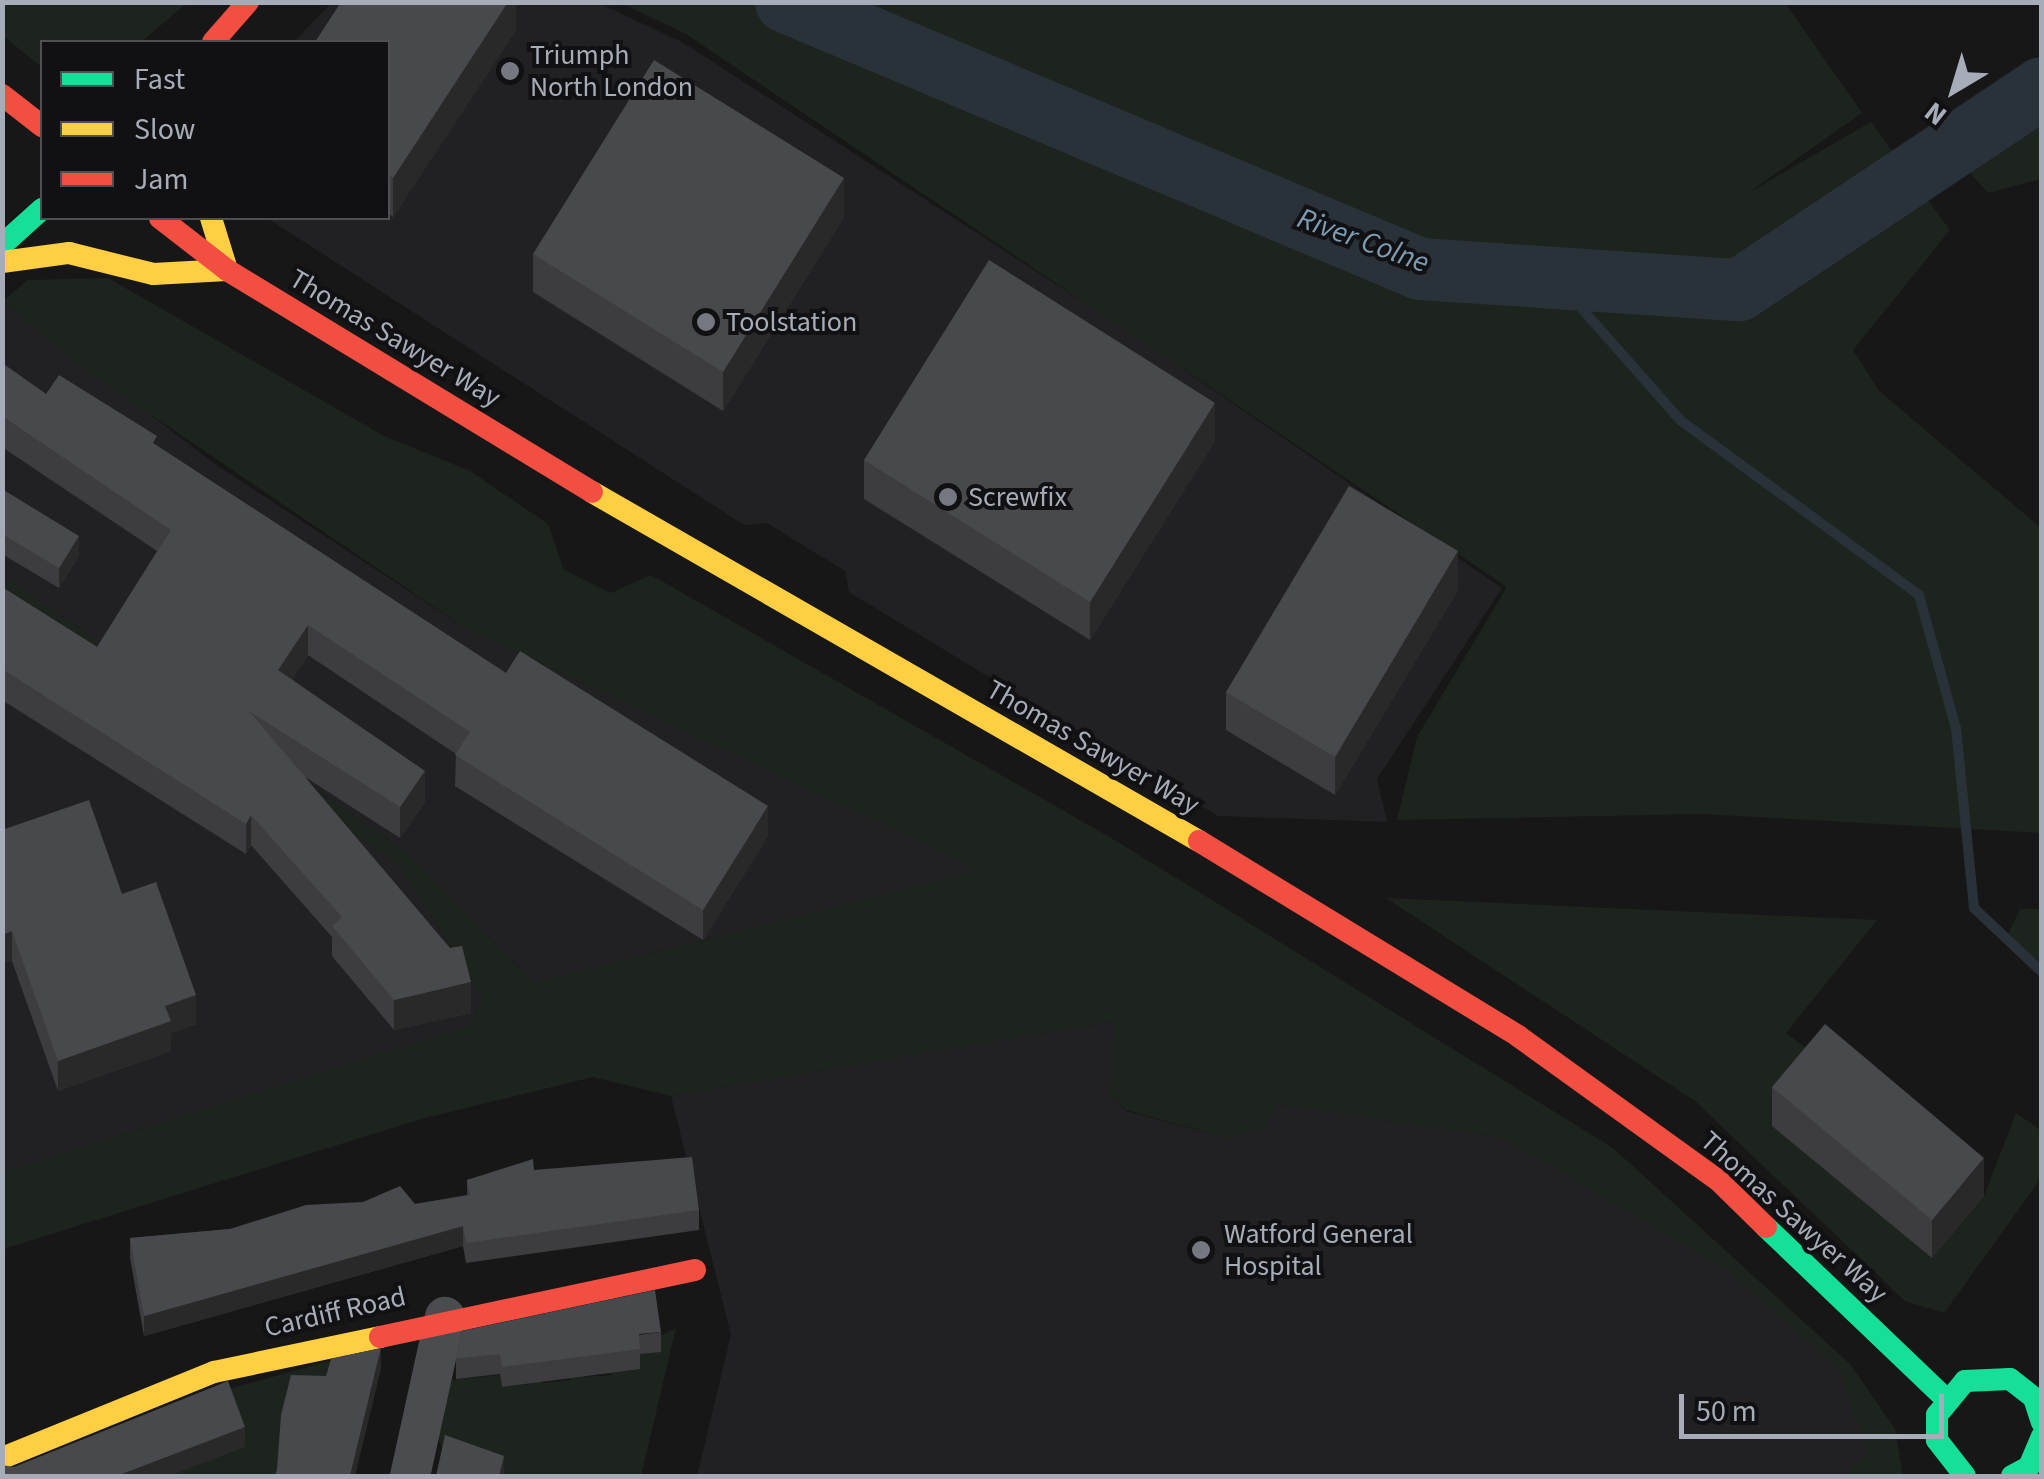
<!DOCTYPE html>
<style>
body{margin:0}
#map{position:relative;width:2044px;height:1479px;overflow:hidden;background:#171717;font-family:"Source Sans 3",sans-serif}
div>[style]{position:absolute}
.built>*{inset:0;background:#212123}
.green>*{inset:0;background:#1d241d}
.stream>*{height:10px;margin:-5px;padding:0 5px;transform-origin:5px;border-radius:5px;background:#293239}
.river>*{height:62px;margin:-31px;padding:0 31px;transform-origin:31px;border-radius:31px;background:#293239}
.street>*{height:40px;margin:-20px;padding:0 20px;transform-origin:20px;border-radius:20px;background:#4b4c50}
.fast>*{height:22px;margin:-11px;padding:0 11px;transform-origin:11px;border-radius:11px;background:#16e098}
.slow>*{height:22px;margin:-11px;padding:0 11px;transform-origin:11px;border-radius:11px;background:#ffcf43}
.jam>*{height:22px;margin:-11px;padding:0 11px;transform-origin:11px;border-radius:11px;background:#f24e42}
.wall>*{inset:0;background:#3d3d3f}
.shaded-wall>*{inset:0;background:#29292a}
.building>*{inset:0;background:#48494c}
.dots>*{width:28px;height:28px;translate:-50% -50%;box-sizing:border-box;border:5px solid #111113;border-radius:50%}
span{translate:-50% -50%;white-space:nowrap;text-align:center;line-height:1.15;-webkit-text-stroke:8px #111113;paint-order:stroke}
.poi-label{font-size:28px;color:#a7adb8}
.left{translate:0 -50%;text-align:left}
.street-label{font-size:28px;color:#a7adb8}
.water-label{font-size:30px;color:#7d9cb4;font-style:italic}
.frame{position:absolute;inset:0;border:5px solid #a7adb8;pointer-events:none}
.legend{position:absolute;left:40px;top:40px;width:350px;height:180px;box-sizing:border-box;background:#111113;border:2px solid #4d4f55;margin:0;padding:12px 18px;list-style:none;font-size:30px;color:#a7adb8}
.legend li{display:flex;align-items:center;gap:20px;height:50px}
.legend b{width:50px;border:2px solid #4d4f55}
.north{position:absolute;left:1904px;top:40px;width:100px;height:100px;-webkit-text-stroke:8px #111113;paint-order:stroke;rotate:218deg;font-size:28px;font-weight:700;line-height:40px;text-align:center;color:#a7adb8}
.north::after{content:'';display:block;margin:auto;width:35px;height:45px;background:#a7adb8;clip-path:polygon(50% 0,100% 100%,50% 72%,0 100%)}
.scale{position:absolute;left:1679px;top:1394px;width:265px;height:45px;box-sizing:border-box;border:5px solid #a7adb8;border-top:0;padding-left:12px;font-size:30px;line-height:35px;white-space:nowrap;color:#a7adb8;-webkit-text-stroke:8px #111113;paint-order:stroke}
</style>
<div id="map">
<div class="built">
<i style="clip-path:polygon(331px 3px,598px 3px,682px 42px,1113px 321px,1502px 588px,1377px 779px,1387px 822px,1218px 816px,849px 592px,845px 571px,767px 523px,744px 525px,267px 218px,388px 218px,388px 42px,294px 42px)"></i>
<i style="clip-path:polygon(2px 301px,215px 464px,462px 626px,981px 870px,534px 983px,404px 850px,3px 576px)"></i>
<i style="clip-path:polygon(2px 591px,398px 864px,483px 996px,470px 1026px,3px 1172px)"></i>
<i style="clip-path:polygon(1116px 1021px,1110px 1096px,1126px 1111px,1226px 1138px,1277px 1104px,1503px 1138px,1727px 1270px,1840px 1370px,1868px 1453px,1843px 1476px,697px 1476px,731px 1335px,671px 1096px)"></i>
</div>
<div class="green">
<i style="clip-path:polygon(2px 3px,3px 2px,187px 3px,141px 42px,42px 42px,42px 67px,3px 36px)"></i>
<i style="clip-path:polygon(621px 3px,1785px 3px,1862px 113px,1748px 193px,1871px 122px,1950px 230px,1853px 350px,1879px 391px,2041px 528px,2041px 833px,1702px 814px,1397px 820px,1417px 737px,1507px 587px,686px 34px)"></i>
<i style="clip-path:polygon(2041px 117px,2041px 179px,1988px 193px,1958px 159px)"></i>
<i style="clip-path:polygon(108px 278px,384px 436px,470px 471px,548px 524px,564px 570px,611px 593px,651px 575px,1113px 839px,1613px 1148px,1850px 1364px,1895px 1429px,1903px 1476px,1843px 1476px,1867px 1453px,1840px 1370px,1727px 1270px,1503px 1138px,1277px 1104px,1263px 1130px,1226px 1138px,1126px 1110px,1110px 1096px,1115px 1021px,671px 1096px,593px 1077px,421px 1119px,3px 1249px,3px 1172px,470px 1026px,483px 996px,398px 864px,3px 591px,3px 576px,404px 850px,534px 983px,980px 870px,462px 626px,88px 372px,3px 301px,28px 280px)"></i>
<i style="clip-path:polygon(1386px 898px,1877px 920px,1786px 1033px,1825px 1062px,1932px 1258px,1984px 1196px,2016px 1113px,2041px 1130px,2041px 1178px,1944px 1313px,1905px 1301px,1695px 1101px)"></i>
<i style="clip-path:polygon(2020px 909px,2041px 909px,2041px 972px,2006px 938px)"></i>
<i style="clip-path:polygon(676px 1328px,641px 1476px,505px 1476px,445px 1455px,437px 1437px,449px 1380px,500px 1375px,502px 1387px,530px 1384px,540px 1370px,542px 1383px,570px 1380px,569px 1366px,583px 1365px,585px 1377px,612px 1375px,611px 1361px)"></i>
<i style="clip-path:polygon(337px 1359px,281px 1476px,150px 1476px,225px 1390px)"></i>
</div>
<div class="stream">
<i style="left:1554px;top:277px;width:191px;rotate:48.6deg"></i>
<i style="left:1680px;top:420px;width:296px;rotate:36.2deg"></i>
<i style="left:1919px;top:595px;width:138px;rotate:74.5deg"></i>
<i style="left:1956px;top:728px;width:181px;rotate:84.3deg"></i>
<i style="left:1974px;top:908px;width:93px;rotate:43.3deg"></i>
</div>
<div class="river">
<i style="left:786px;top:2px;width:688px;rotate:22.84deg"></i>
<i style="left:1420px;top:269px;width:320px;rotate:3.8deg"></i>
<i style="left:1739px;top:290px;width:364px;rotate:-33.7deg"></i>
</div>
<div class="street">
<i style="left:410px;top:1476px;width:163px;rotate:-77.6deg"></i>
</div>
<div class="fast">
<i style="left:2px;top:245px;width:54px;rotate:-42deg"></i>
<i style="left:1766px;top:1227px;width:248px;rotate:43.7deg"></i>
<i style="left:1965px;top:1476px;width:46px;rotate:-127.9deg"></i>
<i style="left:1937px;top:1440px;width:25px;rotate:-90deg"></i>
<i style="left:1937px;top:1415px;width:44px;rotate:-50.5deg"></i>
<i style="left:1965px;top:1381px;width:45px;rotate:-2.5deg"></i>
<i style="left:2010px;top:1379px;width:31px;rotate:38deg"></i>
<i style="left:2034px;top:1398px;width:25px;rotate:72deg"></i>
<i style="left:2012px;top:1476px;width:19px;rotate:-28deg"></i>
<i style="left:2029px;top:1467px;width:33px;rotate:-67deg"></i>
</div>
<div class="slow">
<i style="left:2px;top:262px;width:68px;rotate:-7.7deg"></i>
<i style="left:69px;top:253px;width:87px;rotate:14deg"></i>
<i style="left:153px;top:274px;width:74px;rotate:-3.1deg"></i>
<i style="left:227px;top:270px;width:54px;rotate:-107.1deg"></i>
<i style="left:592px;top:492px;width:700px;rotate:29.9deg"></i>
<i style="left:2px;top:1458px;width:229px;rotate:-22.1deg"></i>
<i style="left:214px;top:1372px;width:170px;rotate:-11.9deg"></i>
</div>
<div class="jam">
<i style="left:213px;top:42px;width:53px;rotate:-48.8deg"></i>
<i style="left:2px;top:95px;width:51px;rotate:37.8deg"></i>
<i style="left:160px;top:218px;width:85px;rotate:37.8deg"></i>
<i style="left:227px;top:270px;width:427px;rotate:31.3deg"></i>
<i style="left:1199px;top:841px;width:374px;rotate:31.4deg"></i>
<i style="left:1518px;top:1036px;width:246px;rotate:35.8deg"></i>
<i style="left:1718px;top:1180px;width:67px;rotate:44.4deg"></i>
<i style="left:380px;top:1337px;width:322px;rotate:-12deg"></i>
</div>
<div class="wall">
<i style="clip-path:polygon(516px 2px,516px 30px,393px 217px,388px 213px,388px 42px)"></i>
<i style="clip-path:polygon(844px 217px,723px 411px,533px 292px,533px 254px)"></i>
<i style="clip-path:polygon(2px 363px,46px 394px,157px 446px,506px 673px,768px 836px,703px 940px,455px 786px,456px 754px,308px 655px,292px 679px,425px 802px,400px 838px,305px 777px,471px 1013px,394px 1030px,332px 956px,332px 937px,251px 845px,246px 854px,2px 700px,2px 587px,97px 647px,157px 551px,2px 447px)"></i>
<i style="clip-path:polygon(1215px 441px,1090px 640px,864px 499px,864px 460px)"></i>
<i style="clip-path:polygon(2px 489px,79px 556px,59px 588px,2px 554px)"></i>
<i style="clip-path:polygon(1458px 590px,1335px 795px,1226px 730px,1226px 692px)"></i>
<i style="clip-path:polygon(2px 830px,122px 894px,196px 1024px,171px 1033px,171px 1051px,58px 1091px,12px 961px)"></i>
<i style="clip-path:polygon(1772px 1087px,1984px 1196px,1932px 1258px,1772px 1126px)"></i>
<i style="clip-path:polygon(534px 1170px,699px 1210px,699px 1230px,466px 1263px,463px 1246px,144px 1336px,130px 1258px,130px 1238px,230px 1229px,415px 1204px,467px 1195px,467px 1180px)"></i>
<i style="clip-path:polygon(661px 1332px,661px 1352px,640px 1354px,640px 1369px,502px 1387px,500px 1374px,456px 1379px,456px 1359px)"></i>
</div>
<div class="shaded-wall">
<i style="clip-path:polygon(508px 2px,516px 2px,516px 30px,393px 217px,393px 178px)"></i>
<i style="clip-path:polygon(844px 178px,844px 217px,723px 411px,723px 372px)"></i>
<i style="clip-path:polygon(1215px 403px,1215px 441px,1090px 640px,1090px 602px)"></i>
<i style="clip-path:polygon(79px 536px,79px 556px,59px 588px,59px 568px)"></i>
<i style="clip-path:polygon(1458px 551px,1458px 590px,1335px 795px,1335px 757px)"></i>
<i style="clip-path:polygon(308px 625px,308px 655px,278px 700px,278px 670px)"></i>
<i style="clip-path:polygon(425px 771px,425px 802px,400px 838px,400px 807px)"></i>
<i style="clip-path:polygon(768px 806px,768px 836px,703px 940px,703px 910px)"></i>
<i style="clip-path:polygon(251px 815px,251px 845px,246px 854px,246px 824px)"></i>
<i style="clip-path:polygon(12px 931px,12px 961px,2px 964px,2px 935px)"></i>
<i style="clip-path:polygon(471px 982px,471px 1013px,394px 1030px,394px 1000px)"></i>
<i style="clip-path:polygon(196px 995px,196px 1024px,171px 1033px,171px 1051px,58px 1091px,58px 1061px,165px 1006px)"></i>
<i style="clip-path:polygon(1984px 1158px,1984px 1196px,1932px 1258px,1932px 1220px)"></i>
<i style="clip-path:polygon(463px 1226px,463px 1246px,144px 1336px,144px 1316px)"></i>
<i style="clip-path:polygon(381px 1348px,381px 1369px,355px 1476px,350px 1476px)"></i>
<i style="clip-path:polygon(245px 1427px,245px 1447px,169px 1476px,117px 1476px)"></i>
<i style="clip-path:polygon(504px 1456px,504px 1476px,499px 1476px)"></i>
</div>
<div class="building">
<i style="clip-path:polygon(341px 2px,508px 2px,393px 178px,388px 175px,388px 42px,315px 42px)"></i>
<i style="clip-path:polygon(654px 60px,844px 178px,723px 372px,533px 254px)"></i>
<i style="clip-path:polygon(989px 260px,1215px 403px,1090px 602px,864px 460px)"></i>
<i style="clip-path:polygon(2px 363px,46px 394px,59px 375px,157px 436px,153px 443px,506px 673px,520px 651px,768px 806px,703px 910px,455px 755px,470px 732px,308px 625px,278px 670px,425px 771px,400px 807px,249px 711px,450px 948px,462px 946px,471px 982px,394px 1000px,332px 926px,342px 917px,251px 815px,246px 824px,2px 669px,2px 587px,97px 647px,171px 530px,2px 416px)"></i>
<i style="clip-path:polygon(1349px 486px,1458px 551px,1335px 757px,1226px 692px)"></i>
<i style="clip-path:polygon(2px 489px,79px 536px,59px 568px,2px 534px)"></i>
<i style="clip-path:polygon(89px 800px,122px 894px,156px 882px,196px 995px,165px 1006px,171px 1021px,58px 1061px,12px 931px,2px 935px,2px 830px)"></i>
<i style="clip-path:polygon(1825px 1024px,1984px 1158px,1932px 1220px,1772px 1087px)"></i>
<i style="clip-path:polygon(692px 1157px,699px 1210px,466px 1243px,463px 1226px,144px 1316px,130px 1238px,230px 1229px,306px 1205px,363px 1202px,400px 1186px,415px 1204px,470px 1195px,467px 1180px,533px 1159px,534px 1170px)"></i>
<i style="clip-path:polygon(655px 1290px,661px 1332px,639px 1334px,640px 1349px,502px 1367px,500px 1354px,456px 1359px,462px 1331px)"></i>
<i style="clip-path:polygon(381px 1348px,350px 1476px,275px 1476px,277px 1469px,281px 1415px,291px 1375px,326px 1376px,331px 1359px)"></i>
<i style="clip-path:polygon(228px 1381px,245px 1427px,117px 1476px,2px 1476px,2px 1465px,14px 1467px)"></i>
<i style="clip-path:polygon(445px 1435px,504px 1456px,499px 1476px,436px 1476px)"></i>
</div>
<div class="dots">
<i style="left:510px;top:71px;background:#757880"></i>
<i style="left:706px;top:322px;background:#757880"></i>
<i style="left:948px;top:497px;background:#757880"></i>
<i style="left:1201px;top:1250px;background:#757880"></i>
</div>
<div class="poi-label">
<span class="left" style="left:530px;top:71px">Triumph<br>North London</span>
<span class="left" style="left:726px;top:322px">Toolstation</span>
<span class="left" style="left:968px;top:497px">Screwfix</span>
<span class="left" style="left:1224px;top:1250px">Watford General<br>Hospital</span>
</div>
<div class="street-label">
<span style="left:395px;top:338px;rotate:31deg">Thomas Sawyer Way</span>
<span style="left:1093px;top:747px;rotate:30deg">Thomas Sawyer Way</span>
<span style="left:1794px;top:1217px;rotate:42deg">Thomas Sawyer Way</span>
<span style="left:335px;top:1312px;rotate:-13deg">Cardiff Road</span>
</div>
<div class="water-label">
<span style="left:1363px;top:241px;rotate:20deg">River Colne</span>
</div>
<div class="frame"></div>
<ul class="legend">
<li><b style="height:12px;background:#16e098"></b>Fast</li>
<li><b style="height:12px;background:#ffcf43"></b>Slow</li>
<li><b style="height:12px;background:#f24e42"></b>Jam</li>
</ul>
<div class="north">N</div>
<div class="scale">50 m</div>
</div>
